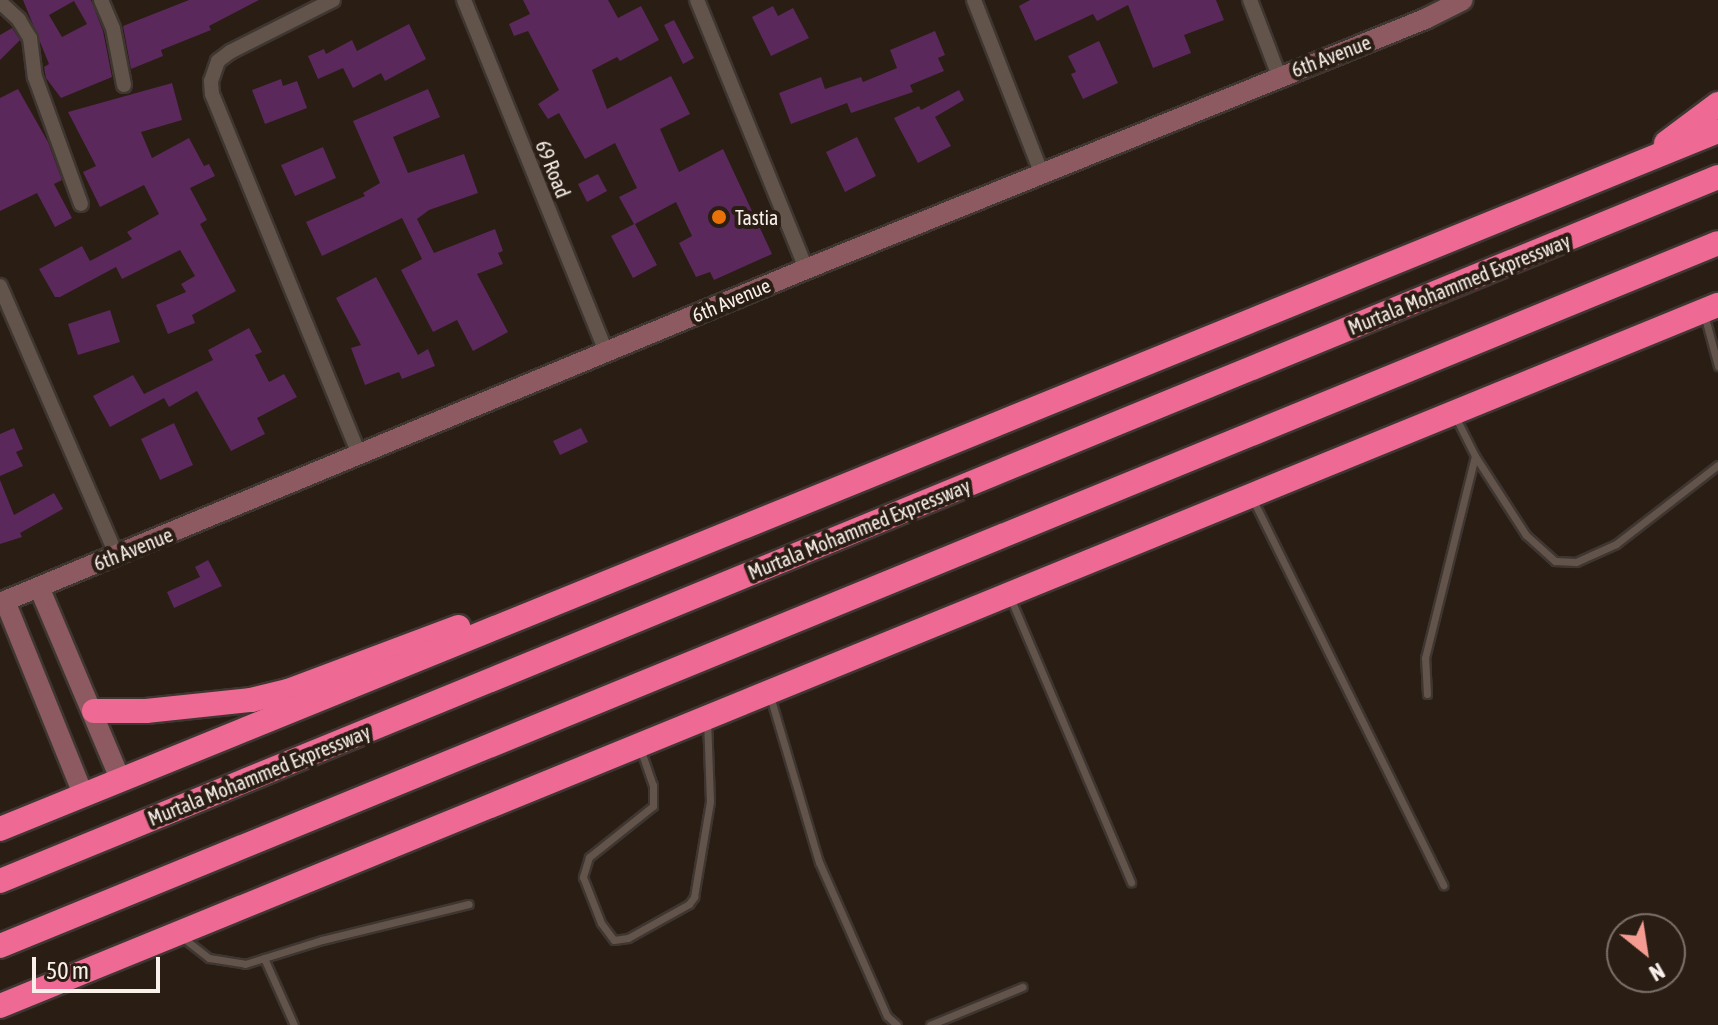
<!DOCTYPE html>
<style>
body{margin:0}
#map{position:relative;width:1718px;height:1025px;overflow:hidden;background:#291d14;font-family:"Asap Condensed",sans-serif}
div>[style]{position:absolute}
.building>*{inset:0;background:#5b285b}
.roads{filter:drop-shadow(2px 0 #3f3631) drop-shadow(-2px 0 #3f3631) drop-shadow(0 2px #3f3631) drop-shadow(0 -2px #3f3631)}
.lane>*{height:7px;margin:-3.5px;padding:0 3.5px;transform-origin:3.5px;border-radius:3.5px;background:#62544a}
.street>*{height:14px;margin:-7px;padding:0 7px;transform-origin:7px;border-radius:7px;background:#62544a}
.secondary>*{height:20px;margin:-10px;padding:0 10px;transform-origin:10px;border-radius:10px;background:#8c5a60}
.highway>*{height:24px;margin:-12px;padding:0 12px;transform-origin:12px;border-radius:12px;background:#ee6994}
.dots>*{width:22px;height:22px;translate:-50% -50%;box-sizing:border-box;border:4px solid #291d14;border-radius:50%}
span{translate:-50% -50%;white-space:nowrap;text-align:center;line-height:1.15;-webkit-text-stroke:8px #291d14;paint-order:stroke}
.street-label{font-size:20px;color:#f9f0eb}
.poi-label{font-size:20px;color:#f9f0eb}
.left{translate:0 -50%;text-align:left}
.north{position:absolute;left:1606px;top:913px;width:80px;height:80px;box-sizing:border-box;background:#291d14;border:2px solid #7c716a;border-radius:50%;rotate:150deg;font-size:22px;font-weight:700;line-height:32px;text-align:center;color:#f9f0eb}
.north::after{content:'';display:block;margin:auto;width:28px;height:36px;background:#f59c92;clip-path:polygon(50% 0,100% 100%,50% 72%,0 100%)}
.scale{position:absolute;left:32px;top:957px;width:128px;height:36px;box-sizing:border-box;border:4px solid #f9f0eb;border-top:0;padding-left:10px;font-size:24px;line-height:28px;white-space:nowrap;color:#f9f0eb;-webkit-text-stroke:6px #291d14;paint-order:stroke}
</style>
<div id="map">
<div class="building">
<i style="clip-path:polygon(evenodd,23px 0,91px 0,103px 31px,112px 77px,61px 98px,46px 78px,44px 67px,49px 64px,23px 0,74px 1px,87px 24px,62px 37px,49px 15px,74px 1px)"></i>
<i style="clip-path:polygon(189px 0,259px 0,209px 26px,211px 30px,161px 50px,163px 56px,131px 69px,123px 26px)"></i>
<i style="clip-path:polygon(523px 0,608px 0,618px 18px,641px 6px,659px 40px,620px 61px,617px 57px,592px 70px,607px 109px,671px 76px,690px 114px,660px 129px,679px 172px,723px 149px,772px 254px,714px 280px,710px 272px,696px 277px,679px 243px,692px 236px,676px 202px,635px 224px,657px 265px,633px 278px,611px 236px,634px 224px,619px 197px,637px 188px,615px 143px,585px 159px,559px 113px,548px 119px,538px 104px,559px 90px,528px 31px,514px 36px,509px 24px,530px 14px)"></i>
<i style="clip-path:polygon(1030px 0,1216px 0,1224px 20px,1184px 35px,1191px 53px,1153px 68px,1128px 5px,1097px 21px,1093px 14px,1035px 41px,1019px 6px)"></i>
<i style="clip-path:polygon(773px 6px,778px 16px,793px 8px,809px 38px,771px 56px,752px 17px)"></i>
<i style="clip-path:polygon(674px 20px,694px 58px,683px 64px,664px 25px)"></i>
<i style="clip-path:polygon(409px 24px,426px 59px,385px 81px,381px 73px,353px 88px,343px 68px,318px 79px,308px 56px,324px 49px,326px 54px,352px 40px,357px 51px)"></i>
<i style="clip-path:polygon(12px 28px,20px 40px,0 60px,0 35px)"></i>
<i style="clip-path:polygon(935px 31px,945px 55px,938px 58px,944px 71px,910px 85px,913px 92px,851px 113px,847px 103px,791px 124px,779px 93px,821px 77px,825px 89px,861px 77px,863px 82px,897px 68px,890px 50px)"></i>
<i style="clip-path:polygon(1099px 41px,1118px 83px,1083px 99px,1071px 74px,1076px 72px,1068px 56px)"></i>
<i style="clip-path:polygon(281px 79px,283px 86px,297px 81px,307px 108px,265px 124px,252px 90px)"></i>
<i style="clip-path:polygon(172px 83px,182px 120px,141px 132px,152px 158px,189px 138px,204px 166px,209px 164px,215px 176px,190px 188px,207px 220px,200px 224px,236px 291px,192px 315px,195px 323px,168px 334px,156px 305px,186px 292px,181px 284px,195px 276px,180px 250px,122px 279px,116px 267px,60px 297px,55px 297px,39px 269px,82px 246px,90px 261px,132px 239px,127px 232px,159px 214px,144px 185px,100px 207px,83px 172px,96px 166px,68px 112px)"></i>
<i style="clip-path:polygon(18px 89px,48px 142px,62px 180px,54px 184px,72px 218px,55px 227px,37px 193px,0 211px,0 98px)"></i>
<i style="clip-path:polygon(428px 89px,440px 117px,393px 137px,408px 173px,464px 154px,478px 193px,429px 210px,417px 219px,434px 253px,495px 229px,503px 251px,498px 253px,503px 264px,477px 274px,508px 332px,473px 351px,457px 320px,433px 332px,401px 270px,422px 259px,402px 218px,322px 256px,306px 222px,365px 196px,363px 193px,380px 183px,353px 121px)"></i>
<i style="clip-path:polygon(959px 90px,964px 100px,935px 117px,951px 146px,918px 163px,894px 118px,919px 106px,921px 110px)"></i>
<i style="clip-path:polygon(857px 137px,876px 176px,845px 192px,826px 152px)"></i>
<i style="clip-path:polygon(323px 147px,336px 178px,295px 196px,281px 165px)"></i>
<i style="clip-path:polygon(598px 174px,607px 191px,587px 202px,578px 184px)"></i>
<i style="clip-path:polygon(376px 277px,418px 355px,428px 349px,435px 366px,402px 379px,399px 372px,365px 385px,351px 348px,361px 345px,336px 298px)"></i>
<i style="clip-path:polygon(110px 310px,120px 342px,78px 355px,68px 324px)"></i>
<i style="clip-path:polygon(249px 328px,262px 352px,255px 355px,269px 382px,284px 374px,297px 397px,257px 418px,265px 434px,231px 451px,197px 391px,169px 407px,164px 398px,110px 427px,93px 396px,133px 375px,144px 394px,213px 360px,208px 350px)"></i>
<i style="clip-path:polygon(174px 423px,193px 465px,160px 480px,141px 439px)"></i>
<i style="clip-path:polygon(14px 428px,23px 449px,16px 452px,23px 466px,0 476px,0 434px)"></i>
<i style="clip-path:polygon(581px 428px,588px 442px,560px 455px,553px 441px)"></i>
<i style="clip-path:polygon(0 480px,14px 515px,54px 493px,63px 509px,20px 533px,22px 537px,0 544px)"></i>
<i style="clip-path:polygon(208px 560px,222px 586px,174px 608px,167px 592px,200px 577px,195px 567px)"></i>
</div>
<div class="roads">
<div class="lane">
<i style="left:1704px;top:314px;width:54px;rotate:74.9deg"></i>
<i style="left:1456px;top:418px;width:42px;rotate:63.4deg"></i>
<i style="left:1475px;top:456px;width:94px;rotate:57.2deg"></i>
<i style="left:1526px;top:535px;width:39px;rotate:42deg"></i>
<i style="left:1555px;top:561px;width:21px;rotate:3deg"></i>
<i style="left:1576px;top:562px;width:44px;rotate:-24.2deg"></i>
<i style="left:1616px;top:544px;width:129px;rotate:-37.8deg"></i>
<i style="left:1252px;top:498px;width:432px;rotate:63.7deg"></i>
<i style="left:1010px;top:597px;width:310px;rotate:67deg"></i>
<i style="left:1427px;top:694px;width:36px;rotate:-93deg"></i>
<i style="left:1425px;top:658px;width:208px;rotate:-76.1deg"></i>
<i style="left:770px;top:696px;width:173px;rotate:73.6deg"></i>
<i style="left:819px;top:862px;width:168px;rotate:66.2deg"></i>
<i style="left:887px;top:1016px;width:13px;rotate:42deg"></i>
<i style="left:640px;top:748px;width:39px;rotate:71deg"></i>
<i style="left:653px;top:785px;width:21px;rotate:90deg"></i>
<i style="left:653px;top:806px;width:82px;rotate:141.4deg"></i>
<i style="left:589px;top:857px;width:21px;rotate:107deg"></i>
<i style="left:583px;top:877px;width:49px;rotate:68.6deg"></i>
<i style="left:601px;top:923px;width:21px;rotate:53deg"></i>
<i style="left:614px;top:940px;width:14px;rotate:-8deg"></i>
<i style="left:628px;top:938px;width:70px;rotate:-29.1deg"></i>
<i style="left:689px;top:904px;width:9px;rotate:-54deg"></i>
<i style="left:694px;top:897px;width:97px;rotate:-80.5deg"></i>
<i style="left:710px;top:801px;width:80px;rotate:-92.1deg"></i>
<i style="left:182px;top:937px;width:34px;rotate:38deg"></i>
<i style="left:209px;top:958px;width:36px;rotate:9deg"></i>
<i style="left:245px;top:964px;width:81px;rotate:-17.3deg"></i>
<i style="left:322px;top:940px;width:151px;rotate:-13.8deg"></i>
<i style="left:264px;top:958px;width:73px;rotate:65.9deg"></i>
<i style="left:930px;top:1025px;width:100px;rotate:-22.4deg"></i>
</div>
<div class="street">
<i style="left:101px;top:0;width:30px;rotate:67deg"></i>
<i style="left:113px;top:28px;width:58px;rotate:79.1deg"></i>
<i style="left:333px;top:0;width:115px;rotate:153.2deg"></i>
<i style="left:230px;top:52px;width:15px;rotate:143deg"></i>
<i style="left:218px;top:61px;width:21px;rotate:109deg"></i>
<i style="left:211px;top:81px;width:13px;rotate:86deg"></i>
<i style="left:212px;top:94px;width:391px;rotate:67.8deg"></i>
<i style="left:464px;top:0;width:380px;rotate:68deg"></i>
<i style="left:697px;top:0;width:290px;rotate:67.9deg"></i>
<i style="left:974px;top:0;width:187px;rotate:68.7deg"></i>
<i style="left:1250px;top:0;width:81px;rotate:69.1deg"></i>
<i style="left:0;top:2px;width:26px;rotate:43deg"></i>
<i style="left:19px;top:20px;width:21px;rotate:59deg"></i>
<i style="left:30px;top:38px;width:39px;rotate:83deg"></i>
<i style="left:35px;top:77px;width:135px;rotate:70.1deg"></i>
<i style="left:0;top:286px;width:294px;rotate:66.6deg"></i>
</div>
<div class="secondary">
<i style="left:39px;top:587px;width:208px;rotate:67.1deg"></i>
<i style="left:5px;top:601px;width:208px;rotate:68deg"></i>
<i style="left:0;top:603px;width:872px;rotate:-22.51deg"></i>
<i style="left:806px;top:269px;width:668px;rotate:-21.99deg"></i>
<i style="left:1425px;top:19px;width:42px;rotate:-26.6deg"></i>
</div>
<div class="highway">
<i style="left:1666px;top:143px;width:65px;rotate:-36.9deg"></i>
<i style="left:94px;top:711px;width:52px"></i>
<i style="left:146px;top:711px;width:106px;rotate:-6deg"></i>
<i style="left:251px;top:700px;width:38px;rotate:-14deg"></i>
<i style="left:288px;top:691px;width:182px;rotate:-20.6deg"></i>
<i style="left:0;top:829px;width:1854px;rotate:-22.11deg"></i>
<i style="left:0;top:881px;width:1857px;rotate:-22.28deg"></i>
<i style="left:0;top:946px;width:1856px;rotate:-22.25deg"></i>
<i style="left:0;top:1006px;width:1856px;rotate:-22.2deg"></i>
</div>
</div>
<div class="dots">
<i style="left:719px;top:217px;background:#e8710a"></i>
</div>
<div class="street-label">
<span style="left:1331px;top:56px;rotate:-21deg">6th Avenue</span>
<span style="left:553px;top:169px;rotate:68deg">69 Road</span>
<span style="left:1459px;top:284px;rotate:-22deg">Murtala Mohammed Expressway</span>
<span style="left:731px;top:300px;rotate:-23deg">6th Avenue</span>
<span style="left:859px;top:529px;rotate:-22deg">Murtala Mohammed Expressway</span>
<span style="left:133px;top:549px;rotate:-22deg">6th Avenue</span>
<span style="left:259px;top:775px;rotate:-22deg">Murtala Mohammed Expressway</span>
</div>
<div class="poi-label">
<span class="left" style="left:735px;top:217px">Tastia</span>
</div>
<div class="north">N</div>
<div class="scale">50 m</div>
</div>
